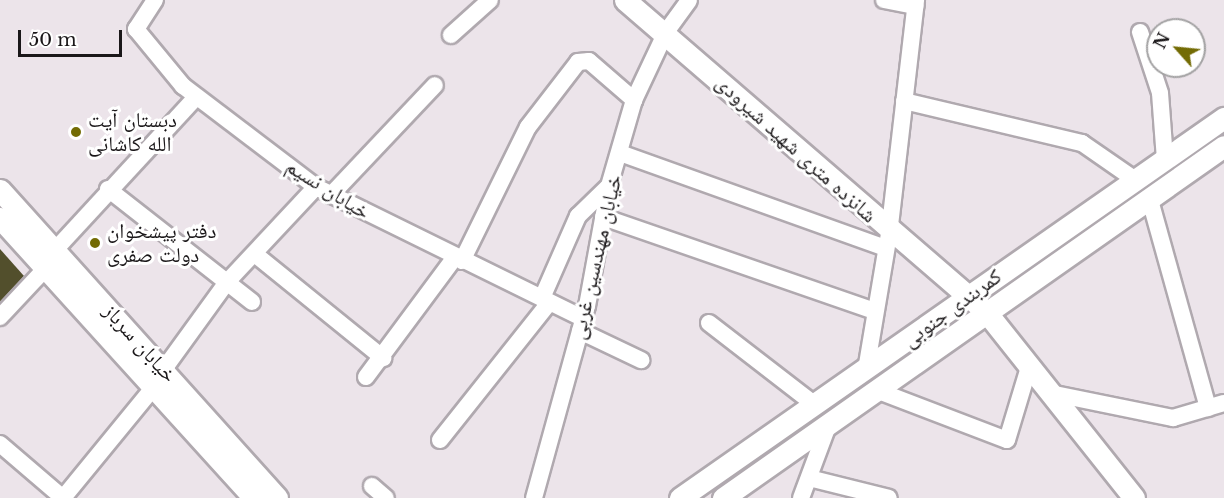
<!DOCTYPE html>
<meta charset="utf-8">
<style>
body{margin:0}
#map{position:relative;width:1224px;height:498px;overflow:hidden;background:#ece4ea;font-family:"Libre Baskerville","Noto Naskh Arabic",serif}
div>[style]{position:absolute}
.building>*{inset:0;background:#524f2c}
.roads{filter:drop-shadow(2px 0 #b0a9af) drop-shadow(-2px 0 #b0a9af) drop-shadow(0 2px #b0a9af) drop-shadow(0 -2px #b0a9af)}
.minor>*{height:16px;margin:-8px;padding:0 8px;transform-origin:8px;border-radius:8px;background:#fff}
.major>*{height:21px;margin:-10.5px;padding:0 10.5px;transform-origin:10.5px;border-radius:10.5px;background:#fff}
.dots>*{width:16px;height:16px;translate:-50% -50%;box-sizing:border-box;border:3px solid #fff;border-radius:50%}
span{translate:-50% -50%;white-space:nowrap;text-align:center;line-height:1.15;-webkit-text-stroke:6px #fff;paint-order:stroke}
.poi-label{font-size:21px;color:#1a1719}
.left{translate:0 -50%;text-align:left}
.street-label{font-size:21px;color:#1a1719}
.north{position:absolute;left:1146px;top:18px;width:60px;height:60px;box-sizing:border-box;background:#fff;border:2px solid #a3a2a3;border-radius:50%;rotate:297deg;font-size:16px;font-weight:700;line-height:24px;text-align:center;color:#1a1719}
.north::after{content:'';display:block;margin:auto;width:21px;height:27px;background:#736b04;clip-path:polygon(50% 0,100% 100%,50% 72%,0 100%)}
.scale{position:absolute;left:18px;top:30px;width:104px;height:27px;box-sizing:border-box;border:3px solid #1a1719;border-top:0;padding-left:8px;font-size:18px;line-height:21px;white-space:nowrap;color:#1a1719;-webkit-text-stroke:4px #fff;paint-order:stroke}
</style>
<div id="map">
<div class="building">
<i style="clip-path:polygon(0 249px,24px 276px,0 302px)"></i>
</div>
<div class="roads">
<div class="minor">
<i style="left:155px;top:0;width:35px;rotate:123deg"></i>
<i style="left:136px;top:29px;width:74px;rotate:50.5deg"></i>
<i style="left:183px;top:86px;width:167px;rotate:37.2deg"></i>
<i style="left:316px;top:187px;width:299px;rotate:26.2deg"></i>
<i style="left:884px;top:0;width:32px;rotate:11deg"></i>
<i style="left:1140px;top:32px;width:64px;rotate:71.8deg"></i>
<i style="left:1160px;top:93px;width:67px;rotate:85.7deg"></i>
<i style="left:451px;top:35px;width:52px;rotate:-41.9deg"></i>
<i style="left:904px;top:101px;width:183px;rotate:13.3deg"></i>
<i style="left:1082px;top:143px;width:63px;rotate:34.7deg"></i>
<i style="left:620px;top:153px;width:282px;rotate:19.7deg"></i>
<i style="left:108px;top:189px;width:183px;rotate:38.1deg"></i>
<i style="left:331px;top:195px;width:151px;rotate:-46.6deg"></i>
<i style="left:1150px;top:200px;width:216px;rotate:74.4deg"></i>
<i style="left:603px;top:217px;width:287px;rotate:19.1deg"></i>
<i style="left:55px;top:250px;width:208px;rotate:-47.3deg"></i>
<i style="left:256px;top:255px;width:164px;rotate:39deg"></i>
<i style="left:462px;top:261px;width:149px;rotate:-63.8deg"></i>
<i style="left:528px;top:127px;width:82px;rotate:-52.4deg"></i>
<i style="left:578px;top:62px;width:11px;rotate:-5deg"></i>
<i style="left:589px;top:61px;width:60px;rotate:40.9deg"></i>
<i style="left:542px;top:298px;width:90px;rotate:-66.3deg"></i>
<i style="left:578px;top:216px;width:43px;rotate:-44.1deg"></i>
<i style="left:0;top:317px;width:67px;rotate:-46.8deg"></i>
<i style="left:709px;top:323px;width:134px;rotate:37.7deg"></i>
<i style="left:580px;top:331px;width:68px;rotate:25.4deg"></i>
<i style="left:164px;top:369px;width:107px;rotate:-54.1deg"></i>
<i style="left:227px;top:282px;width:130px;rotate:-46.9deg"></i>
<i style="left:866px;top:370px;width:138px;rotate:-80.4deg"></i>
<i style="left:889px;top:234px;width:236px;rotate:-83.4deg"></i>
<i style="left:366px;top:377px;width:149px;rotate:-53.4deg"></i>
<i style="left:876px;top:390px;width:140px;rotate:20.9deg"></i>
<i style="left:1007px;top:440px;width:76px;rotate:-73.2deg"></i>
<i style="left:1050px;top:393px;width:126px;rotate:11.5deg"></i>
<i style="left:1173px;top:418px;width:53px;rotate:-16.4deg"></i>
<i style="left:440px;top:440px;width:175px;rotate:-51.5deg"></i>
<i style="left:0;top:444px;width:83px;rotate:40.6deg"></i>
<i style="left:809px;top:478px;width:82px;rotate:14deg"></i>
<i style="left:372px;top:486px;width:18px;rotate:41deg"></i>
<i style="left:63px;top:498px;width:144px;rotate:-50.7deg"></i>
<i style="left:534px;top:498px;width:199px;rotate:-74.6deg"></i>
<i style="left:587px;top:306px;width:122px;rotate:-79.6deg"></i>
<i style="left:609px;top:186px;width:90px;rotate:-73.8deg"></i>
<i style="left:634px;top:100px;width:75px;rotate:-64.8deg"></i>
<i style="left:666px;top:32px;width:39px;rotate:-54deg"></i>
<i style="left:801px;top:498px;width:80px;rotate:-69.5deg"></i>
</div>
<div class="major">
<i style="left:625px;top:0;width:479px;rotate:40.8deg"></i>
<i style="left:987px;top:313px;width:236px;rotate:51.5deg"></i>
<i style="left:0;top:190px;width:414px;rotate:48deg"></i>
<i style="left:0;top:218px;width:378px;rotate:47.8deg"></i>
<i style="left:680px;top:498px;width:664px;rotate:-34.94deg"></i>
<i style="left:723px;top:498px;width:612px;rotate:-35.09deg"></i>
</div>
</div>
<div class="dots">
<i style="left:76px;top:132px;background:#736b04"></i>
<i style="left:95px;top:243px;background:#736b04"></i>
</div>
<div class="poi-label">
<span class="left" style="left:88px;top:132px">دبستان آیت<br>الله کاشانی</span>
<span class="left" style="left:107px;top:243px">دفتر پیشخوان<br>دولت صفری</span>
</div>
<div class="street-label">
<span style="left:796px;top:149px;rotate:42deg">شانزده متری شهید شیرودی</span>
<span style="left:328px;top:189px;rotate:32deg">خیابان نسیم</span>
<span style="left:596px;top:257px;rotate:-77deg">خیابان مهندسین غربی</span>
<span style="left:952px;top:308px;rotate:-36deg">کمربندی جنوبی</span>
<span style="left:140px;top:343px;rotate:48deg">خیابان سرباز</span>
</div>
<div class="north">N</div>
<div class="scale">50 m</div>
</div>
